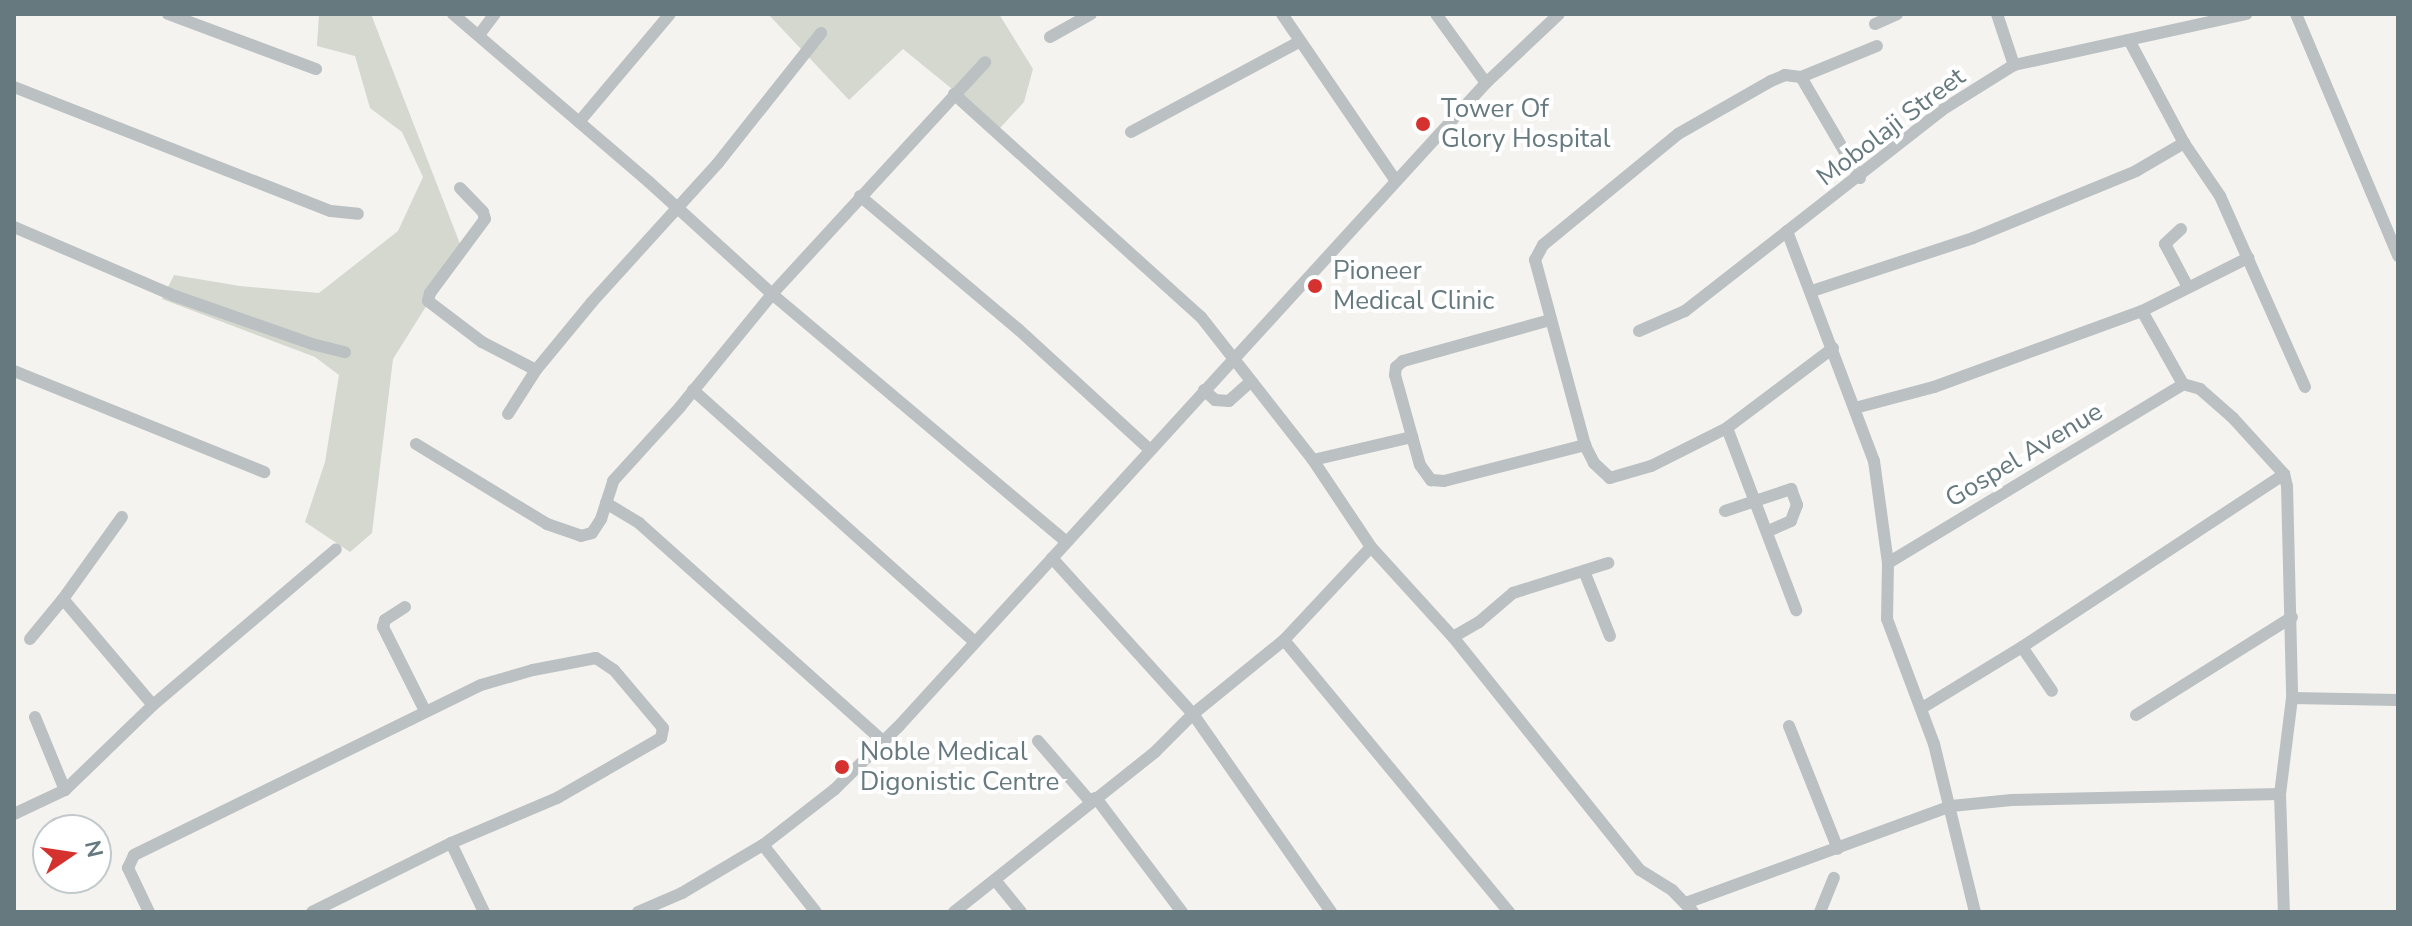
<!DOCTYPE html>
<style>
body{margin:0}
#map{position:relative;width:2412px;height:926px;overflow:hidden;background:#f4f3f0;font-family:"Nunito Sans",sans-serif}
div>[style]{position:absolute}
.green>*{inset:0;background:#d4d8cf}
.minor>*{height:12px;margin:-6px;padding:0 6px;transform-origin:6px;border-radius:6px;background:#bbc0c2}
.dots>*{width:22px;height:22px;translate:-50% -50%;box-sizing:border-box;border:4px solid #fff;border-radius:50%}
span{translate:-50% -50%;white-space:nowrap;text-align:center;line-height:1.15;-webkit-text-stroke:8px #fff;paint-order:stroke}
.poi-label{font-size:26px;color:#65797f}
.left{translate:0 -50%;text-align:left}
.street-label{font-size:26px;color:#65797f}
.frame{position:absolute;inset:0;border:16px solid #65797f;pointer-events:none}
.north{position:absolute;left:32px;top:814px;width:80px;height:80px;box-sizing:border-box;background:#fff;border:2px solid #c1c9cc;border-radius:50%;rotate:77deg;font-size:22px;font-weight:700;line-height:32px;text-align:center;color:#65797f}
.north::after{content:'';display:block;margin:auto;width:28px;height:36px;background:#d5322f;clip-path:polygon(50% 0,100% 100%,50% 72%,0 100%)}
</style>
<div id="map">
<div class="green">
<i style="clip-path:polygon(319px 14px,371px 14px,462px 249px,393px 359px,372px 533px,350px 552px,305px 522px,325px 462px,339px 375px,315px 357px,162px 299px,174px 275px,240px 286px,319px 293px,398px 231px,423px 177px,402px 132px,370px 108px,355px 56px,317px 46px)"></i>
<i style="clip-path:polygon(768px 14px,999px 14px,1033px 69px,1024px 102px,1000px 128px,903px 49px,849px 100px)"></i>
</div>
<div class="minor">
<i style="left:168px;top:14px;width:158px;rotate:20.4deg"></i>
<i style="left:453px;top:14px;width:258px;rotate:40.6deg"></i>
<i style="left:649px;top:182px;width:166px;rotate:42.3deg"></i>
<i style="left:772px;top:294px;width:383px;rotate:40.1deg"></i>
<i style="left:1282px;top:14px;width:202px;rotate:55.7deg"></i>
<i style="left:1436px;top:14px;width:85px;rotate:54.1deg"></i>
<i style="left:1997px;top:14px;width:54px;rotate:71.6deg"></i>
<i style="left:2296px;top:14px;width:263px;rotate:67.1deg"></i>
<i style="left:1875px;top:24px;width:24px;rotate:-24deg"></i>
<i style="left:479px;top:35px;width:26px;rotate:-53deg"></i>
<i style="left:1050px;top:37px;width:47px;rotate:-29.3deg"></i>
<i style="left:2129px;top:40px;width:117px;rotate:61.9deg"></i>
<i style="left:2184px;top:143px;width:64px;rotate:55.8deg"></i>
<i style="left:2220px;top:196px;width:209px;rotate:66deg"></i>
<i style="left:1801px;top:77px;width:117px;rotate:59.7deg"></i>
<i style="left:14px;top:87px;width:340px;rotate:21.4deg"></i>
<i style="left:331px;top:211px;width:27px;rotate:6deg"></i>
<i style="left:954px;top:94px;width:333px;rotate:42.1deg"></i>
<i style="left:1201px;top:317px;width:182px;rotate:51.9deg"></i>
<i style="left:1313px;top:460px;width:105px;rotate:56.3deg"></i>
<i style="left:1371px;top:547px;width:122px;rotate:47.7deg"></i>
<i style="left:1453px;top:637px;width:299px;rotate:51.3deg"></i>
<i style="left:1640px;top:870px;width:38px;rotate:32deg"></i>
<i style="left:1672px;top:890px;width:30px;rotate:46deg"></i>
<i style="left:579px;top:122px;width:141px;rotate:-49.9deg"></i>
<i style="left:1131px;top:132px;width:191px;rotate:-28.2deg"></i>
<i style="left:460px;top:188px;width:33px;rotate:46deg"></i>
<i style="left:483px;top:212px;width:7px;rotate:74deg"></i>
<i style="left:485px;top:219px;width:92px;rotate:126.6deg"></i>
<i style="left:430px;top:293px;width:8px;rotate:104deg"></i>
<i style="left:428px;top:301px;width:68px;rotate:37.2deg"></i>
<i style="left:482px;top:342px;width:61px;rotate:27.4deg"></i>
<i style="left:536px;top:370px;width:52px;rotate:122.5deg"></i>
<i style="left:860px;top:196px;width:207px;rotate:40.1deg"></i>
<i style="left:1018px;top:329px;width:179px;rotate:42.5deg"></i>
<i style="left:14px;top:227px;width:175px;rotate:23.2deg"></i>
<i style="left:175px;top:296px;width:145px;rotate:19.3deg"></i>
<i style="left:312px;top:344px;width:34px;rotate:14deg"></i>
<i style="left:2181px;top:229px;width:22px;rotate:137deg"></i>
<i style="left:2165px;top:244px;width:49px;rotate:61.9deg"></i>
<i style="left:1787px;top:231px;width:246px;rotate:69.3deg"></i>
<i style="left:1874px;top:461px;width:103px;rotate:82.2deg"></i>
<i style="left:1888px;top:563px;width:56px;rotate:91deg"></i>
<i style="left:1887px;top:619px;width:134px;rotate:69.4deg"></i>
<i style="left:1934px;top:744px;width:173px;rotate:76.3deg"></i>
<i style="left:1812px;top:291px;width:169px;rotate:-18.2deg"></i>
<i style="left:1973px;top:238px;width:176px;rotate:-22.3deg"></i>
<i style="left:2136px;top:171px;width:56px;rotate:-30.3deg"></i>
<i style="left:2142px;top:311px;width:84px;rotate:60.7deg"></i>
<i style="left:2183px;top:384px;width:18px;rotate:16deg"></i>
<i style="left:2200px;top:389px;width:44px;rotate:41.3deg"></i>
<i style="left:2233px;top:418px;width:76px;rotate:47.7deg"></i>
<i style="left:2284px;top:474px;width:12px;rotate:76deg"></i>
<i style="left:2287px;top:486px;width:212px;rotate:88.6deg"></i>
<i style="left:2292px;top:698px;width:97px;rotate:97.1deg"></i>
<i style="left:2280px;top:794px;width:118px;rotate:88.1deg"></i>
<i style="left:1550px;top:320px;width:153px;rotate:164.4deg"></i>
<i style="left:1403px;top:361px;width:9px;rotate:139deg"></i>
<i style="left:1396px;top:367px;width:8px;rotate:97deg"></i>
<i style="left:1395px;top:375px;width:93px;rotate:74.5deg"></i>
<i style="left:1420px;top:465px;width:19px;rotate:54deg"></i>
<i style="left:1431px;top:480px;width:13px;rotate:4deg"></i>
<i style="left:1444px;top:481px;width:146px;rotate:-14.3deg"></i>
<i style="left:1639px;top:331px;width:50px;rotate:-23.5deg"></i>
<i style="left:1685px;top:311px;width:326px;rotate:-38deg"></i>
<i style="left:1942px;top:110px;width:85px;rotate:-32deg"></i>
<i style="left:2014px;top:65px;width:238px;rotate:-12.4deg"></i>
<i style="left:1833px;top:348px;width:133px;rotate:143deg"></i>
<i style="left:1727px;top:428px;width:85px;rotate:153.4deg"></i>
<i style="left:1651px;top:466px;width:43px;rotate:163.7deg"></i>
<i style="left:1610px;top:478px;width:22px;rotate:-137deg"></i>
<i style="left:1594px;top:463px;width:20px;rotate:-117deg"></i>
<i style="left:1585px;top:445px;width:192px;rotate:-105.1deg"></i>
<i style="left:1535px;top:260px;width:17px;rotate:-62deg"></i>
<i style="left:1543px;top:245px;width:175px;rotate:-39.4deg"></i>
<i style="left:1678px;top:134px;width:107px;rotate:-29.7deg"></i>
<i style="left:1771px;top:81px;width:15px;rotate:-23deg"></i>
<i style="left:1785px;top:75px;width:16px;rotate:7deg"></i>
<i style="left:1801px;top:77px;width:82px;rotate:-22.2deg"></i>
<i style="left:536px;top:370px;width:88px;rotate:-50.5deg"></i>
<i style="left:592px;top:302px;width:188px;rotate:-47.8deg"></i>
<i style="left:718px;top:163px;width:166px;rotate:-51.6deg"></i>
<i style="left:14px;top:371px;width:270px;rotate:22deg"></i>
<i style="left:693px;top:390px;width:377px;rotate:41.8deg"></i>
<i style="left:1204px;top:390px;width:15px;rotate:42deg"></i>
<i style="left:1215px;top:400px;width:14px;rotate:4deg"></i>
<i style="left:1229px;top:401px;width:30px;rotate:-42deg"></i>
<i style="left:1855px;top:408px;width:82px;rotate:-14.9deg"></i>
<i style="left:1934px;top:387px;width:221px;rotate:-20.1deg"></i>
<i style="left:2142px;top:311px;width:119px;rotate:-26.6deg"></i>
<i style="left:1727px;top:428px;width:195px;rotate:69.2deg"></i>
<i style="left:416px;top:444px;width:153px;rotate:31.4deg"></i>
<i style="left:547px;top:524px;width:36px;rotate:19deg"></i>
<i style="left:581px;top:536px;width:11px;rotate:-15deg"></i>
<i style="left:592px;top:533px;width:17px;rotate:-57deg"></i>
<i style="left:601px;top:519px;width:40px;rotate:-72deg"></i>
<i style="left:613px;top:481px;width:100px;rotate:-47.8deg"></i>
<i style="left:680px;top:407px;width:146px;rotate:-50.8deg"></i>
<i style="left:772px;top:294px;width:315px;rotate:-47.4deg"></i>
<i style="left:1313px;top:460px;width:102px;rotate:-13.1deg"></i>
<i style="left:606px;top:503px;width:39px;rotate:31deg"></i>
<i style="left:639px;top:523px;width:329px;rotate:41.8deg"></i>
<i style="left:1725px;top:511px;width:70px;rotate:-18.4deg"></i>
<i style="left:1791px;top:489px;width:17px;rotate:69deg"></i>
<i style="left:1797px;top:505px;width:17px;rotate:111deg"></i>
<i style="left:1791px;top:521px;width:24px;rotate:156deg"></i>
<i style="left:1052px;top:558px;width:210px;rotate:47.9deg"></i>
<i style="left:1193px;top:714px;width:241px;rotate:55.1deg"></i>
<i style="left:1888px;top:563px;width:345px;rotate:-31.2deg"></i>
<i style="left:1584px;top:571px;width:70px;rotate:68.2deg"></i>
<i style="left:63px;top:599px;width:139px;rotate:49.7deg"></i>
<i style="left:405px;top:607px;width:24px;rotate:147deg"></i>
<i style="left:385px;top:620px;width:7px;rotate:106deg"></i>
<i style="left:383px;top:627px;width:94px;rotate:63.4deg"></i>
<i style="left:1453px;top:637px;width:30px;rotate:-30deg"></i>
<i style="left:1479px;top:622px;width:45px;rotate:-40.5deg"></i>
<i style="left:1513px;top:593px;width:100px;rotate:-17.5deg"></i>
<i style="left:30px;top:639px;width:52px;rotate:-50.5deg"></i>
<i style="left:63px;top:599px;width:101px;rotate:-54.3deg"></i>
<i style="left:1284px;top:640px;width:353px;rotate:50.4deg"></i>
<i style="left:2022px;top:647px;width:53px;rotate:55.7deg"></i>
<i style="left:2292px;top:698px;width:106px;rotate:1.1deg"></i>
<i style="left:1922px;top:708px;width:117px;rotate:-31.4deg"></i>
<i style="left:2022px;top:647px;width:314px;rotate:-33.4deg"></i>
<i style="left:2136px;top:715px;width:184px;rotate:-32.1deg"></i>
<i style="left:35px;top:717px;width:79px;rotate:67.7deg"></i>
<i style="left:1789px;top:726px;width:132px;rotate:68.3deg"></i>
<i style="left:1038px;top:741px;width:78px;rotate:49.2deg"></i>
<i style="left:1089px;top:800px;width:7px;rotate:-16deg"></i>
<i style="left:1096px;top:798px;width:143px;rotate:53deg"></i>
<i style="left:14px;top:814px;width:56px;rotate:-25.2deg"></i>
<i style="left:65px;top:790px;width:122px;rotate:-44deg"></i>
<i style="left:153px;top:705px;width:240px;rotate:-40.4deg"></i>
<i style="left:451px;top:843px;width:76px;rotate:64.4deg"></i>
<i style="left:763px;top:845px;width:85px;rotate:51.7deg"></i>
<i style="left:995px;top:880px;width:41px;rotate:50.9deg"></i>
<i style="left:1686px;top:903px;width:282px;rotate:-20.1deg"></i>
<i style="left:1951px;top:806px;width:61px;rotate:-5.6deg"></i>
<i style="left:2012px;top:800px;width:268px;rotate:-1.3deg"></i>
<i style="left:149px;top:912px;width:49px;rotate:-115.5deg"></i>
<i style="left:128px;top:868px;width:14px;rotate:-65deg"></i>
<i style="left:134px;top:855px;width:386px;rotate:-26.1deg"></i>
<i style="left:481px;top:685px;width:54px;rotate:-16.1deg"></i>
<i style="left:533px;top:670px;width:64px;rotate:-10.8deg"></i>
<i style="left:596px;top:658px;width:22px;rotate:34deg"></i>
<i style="left:614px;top:670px;width:76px;rotate:49.8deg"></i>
<i style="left:663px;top:728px;width:10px;rotate:101deg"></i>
<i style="left:661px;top:738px;width:120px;rotate:150deg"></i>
<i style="left:557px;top:798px;width:115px;rotate:157deg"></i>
<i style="left:451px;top:843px;width:155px;rotate:153.6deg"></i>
<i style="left:638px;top:912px;width:48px;rotate:-23.4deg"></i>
<i style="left:682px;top:893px;width:94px;rotate:-30.7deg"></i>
<i style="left:763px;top:845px;width:90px;rotate:-37.8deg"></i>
<i style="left:834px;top:790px;width:91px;rotate:-44.6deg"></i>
<i style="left:899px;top:726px;width:871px;rotate:-47.61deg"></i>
<i style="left:1486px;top:83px;width:100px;rotate:-43.4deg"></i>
<i style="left:954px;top:912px;width:257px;rotate:-38.5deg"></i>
<i style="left:1155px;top:752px;width:54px;rotate:-45deg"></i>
<i style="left:1193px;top:714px;width:117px;rotate:-39.1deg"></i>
<i style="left:1284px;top:640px;width:127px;rotate:-46.9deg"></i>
<i style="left:1820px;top:912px;width:37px;rotate:-68deg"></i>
</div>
<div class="dots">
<i style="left:1423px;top:124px;background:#d5322f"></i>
<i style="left:1315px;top:286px;background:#d5322f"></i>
<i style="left:842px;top:767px;background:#d5322f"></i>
</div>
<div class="poi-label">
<span class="left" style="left:1441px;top:124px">Tower Of<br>Glory Hospital</span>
<span class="left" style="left:1333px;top:286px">Pioneer<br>Medical Clinic</span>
<span class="left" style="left:860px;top:767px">Noble Medical<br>Digonistic Centre</span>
</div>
<div class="street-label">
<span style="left:1891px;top:127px;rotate:-37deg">Mobolaji Street</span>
<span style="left:2024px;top:455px;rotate:-31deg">Gospel Avenue</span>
</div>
<div class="frame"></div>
<div class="north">N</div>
</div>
